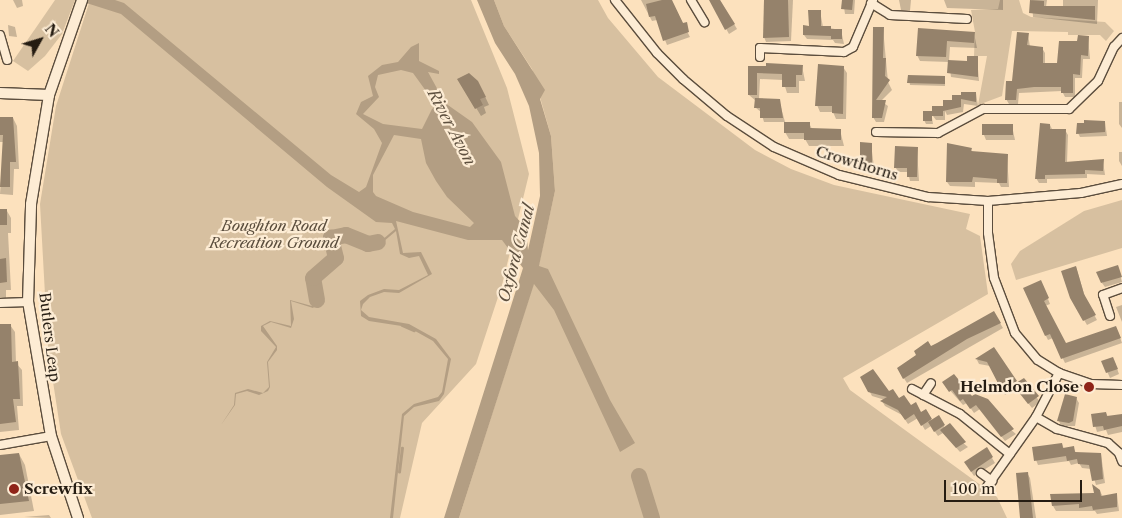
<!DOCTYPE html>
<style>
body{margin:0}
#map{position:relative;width:1122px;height:518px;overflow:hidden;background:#fce1bd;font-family:"Libre Caslon Text",serif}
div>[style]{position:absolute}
.green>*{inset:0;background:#d7c0a0}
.water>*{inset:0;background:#b39e83}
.shadow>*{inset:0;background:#0003}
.stream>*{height:2.5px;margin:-1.25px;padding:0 1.25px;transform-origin:1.25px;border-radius:1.25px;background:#b39e83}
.river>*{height:16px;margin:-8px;padding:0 8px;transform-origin:8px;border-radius:8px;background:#b39e83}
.building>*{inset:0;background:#95826b}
.roads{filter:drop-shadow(1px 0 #5b4d3d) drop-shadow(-1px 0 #5b4d3d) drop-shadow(0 1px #5b4d3d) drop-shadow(0 -1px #5b4d3d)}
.minor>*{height:8px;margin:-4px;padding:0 4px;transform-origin:4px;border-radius:4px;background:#fdecd4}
.tertiary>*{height:10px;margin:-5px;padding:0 5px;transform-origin:5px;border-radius:5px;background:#fdecd4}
.dots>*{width:14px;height:14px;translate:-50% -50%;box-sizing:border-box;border:2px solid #fdecd4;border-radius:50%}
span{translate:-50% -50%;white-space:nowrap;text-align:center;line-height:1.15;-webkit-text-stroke:4.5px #fdecd4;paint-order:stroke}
.street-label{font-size:15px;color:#251c12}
.park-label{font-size:15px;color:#5a4d3d;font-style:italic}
.poi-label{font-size:15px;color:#251c12;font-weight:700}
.right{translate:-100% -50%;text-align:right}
.left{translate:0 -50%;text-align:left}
.water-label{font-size:16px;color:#5e503f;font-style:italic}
.north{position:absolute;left:15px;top:15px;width:50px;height:50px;-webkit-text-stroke:4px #fdecd4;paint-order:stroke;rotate:51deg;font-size:14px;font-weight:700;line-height:20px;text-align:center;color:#251c12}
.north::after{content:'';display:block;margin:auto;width:18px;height:22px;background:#251c12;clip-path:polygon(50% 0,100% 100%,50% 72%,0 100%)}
.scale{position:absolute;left:944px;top:480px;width:138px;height:22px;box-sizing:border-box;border:2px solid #251c12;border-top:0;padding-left:6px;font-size:15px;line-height:18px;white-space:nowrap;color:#251c12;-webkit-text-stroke:4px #fdecd4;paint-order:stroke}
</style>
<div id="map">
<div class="green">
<i style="clip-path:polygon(55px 0,75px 0,62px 34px,45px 56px,28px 71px,13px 61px)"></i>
<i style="clip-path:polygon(90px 0,471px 0,507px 88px,529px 174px,502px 285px,476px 364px,422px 423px,400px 518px,92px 518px,61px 434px,48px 349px,40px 204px,56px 106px)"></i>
<i style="clip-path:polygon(494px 0,598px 0,608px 18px,658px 77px,755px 150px,791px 169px,834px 185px,970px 214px,966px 229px,980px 236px,988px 294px,843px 378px,850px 390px,997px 497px,1007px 518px,459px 518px,537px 273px,555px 191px,551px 136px,532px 69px,504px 26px)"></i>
<i style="clip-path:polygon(1000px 0,1019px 0,1023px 13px,1031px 17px,1105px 22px,1114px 31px,1106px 41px,1100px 35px,1068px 35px,1068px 32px,1012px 31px,1002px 96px,978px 105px,987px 56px,974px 56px,975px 32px,971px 10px,998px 9px)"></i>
<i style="clip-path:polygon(1122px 200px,1122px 248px,1016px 280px,1011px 264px,1020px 251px,1084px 211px)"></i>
</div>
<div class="water">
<i style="clip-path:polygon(evenodd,77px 0,115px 0,124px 3px,331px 175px,359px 192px,366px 187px,382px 143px,374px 129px,356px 114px,361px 102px,373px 96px,368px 76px,382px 65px,398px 62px,411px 47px,419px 43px,419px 61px,439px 71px,439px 74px,428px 72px,445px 103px,472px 122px,501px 162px,515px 216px,526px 228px,528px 250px,540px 196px,539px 153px,529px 106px,515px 74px,495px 43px,477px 0,494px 0,504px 26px,545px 90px,540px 99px,551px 136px,555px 191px,539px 266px,548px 269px,610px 400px,635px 443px,620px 452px,554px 310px,534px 284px,459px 518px,444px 518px,523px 268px,502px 240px,468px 240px,396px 221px,403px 253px,421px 252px,432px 274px,399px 293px,384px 292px,370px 297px,363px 304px,361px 310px,369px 317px,409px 324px,436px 339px,451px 359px,444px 394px,439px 401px,414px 407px,404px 416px,393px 518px,390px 518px,402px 414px,414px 404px,438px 397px,442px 392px,448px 359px,433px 341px,408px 327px,369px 321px,361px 316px,360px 301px,368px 295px,384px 289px,399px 290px,428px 275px,419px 256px,409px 258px,400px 254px,396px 231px,383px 242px,368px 245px,344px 234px,333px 239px,337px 258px,314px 279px,317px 304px,313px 308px,291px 301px,294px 319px,291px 328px,271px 322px,263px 326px,277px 346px,277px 350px,268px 362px,270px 387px,268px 391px,259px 395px,247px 391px,236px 394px,235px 405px,221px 425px,234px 405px,235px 393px,248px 389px,263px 393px,269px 387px,267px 362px,276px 347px,261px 331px,261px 326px,270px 321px,291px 326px,290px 300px,312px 306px,316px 302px,312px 280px,316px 272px,335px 257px,331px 239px,343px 233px,368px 242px,382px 240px,395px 229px,392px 223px,376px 222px,327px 187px,121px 14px,77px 0,401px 70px,413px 73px,426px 91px,434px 93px,439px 104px,432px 109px,422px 129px,383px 124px,363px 114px,379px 97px,375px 87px,378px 75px,401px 70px,77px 0,394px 135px,421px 139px,426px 163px,436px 181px,447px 197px,474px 223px,470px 227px,413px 212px,376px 196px,373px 192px,373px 175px,394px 135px)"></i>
</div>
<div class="shadow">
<i style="clip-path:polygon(13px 0,22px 0,23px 6px,17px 8px)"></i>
<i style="clip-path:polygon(641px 0,671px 0,690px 37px,667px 45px,657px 20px,652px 21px)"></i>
<i style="clip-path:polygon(710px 0,720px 0,737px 29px,729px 34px)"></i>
<i style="clip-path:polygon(776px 0,793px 0,791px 41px,766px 42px,764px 37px)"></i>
<i style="clip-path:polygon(843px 0,855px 0,854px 14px,845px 14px)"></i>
<i style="clip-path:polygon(899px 0,911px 0,910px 11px,901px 10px)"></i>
<i style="clip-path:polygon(944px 0,1003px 0,1003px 10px,947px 8px)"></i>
<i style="clip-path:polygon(1032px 0,1047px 0,1046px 7px,1063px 7px,1063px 0,1098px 0,1097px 24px,1033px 17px)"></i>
<i style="clip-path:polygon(820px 11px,823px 27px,841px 30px,844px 44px,835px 43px,833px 40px,807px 39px,804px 35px)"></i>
<i style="clip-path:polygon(8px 25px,15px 27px,17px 37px,9px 36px)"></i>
<i style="clip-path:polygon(883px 28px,888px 82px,892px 90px,881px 101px,888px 106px,884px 122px,876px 122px,873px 117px)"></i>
<i style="clip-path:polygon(919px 29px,974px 33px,977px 48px,950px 47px,949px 61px,968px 62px,977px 57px,979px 81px,951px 77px,949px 62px,920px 61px,917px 55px)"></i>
<i style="clip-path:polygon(1028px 34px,1030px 47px,1042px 48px,1045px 53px,1045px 64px,1059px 64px,1079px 42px,1088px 37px,1090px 59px,1083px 59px,1082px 78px,1075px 78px,1075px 97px,1065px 97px,1062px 91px,1019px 93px,1018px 104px,1009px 104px,1006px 99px)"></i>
<i style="clip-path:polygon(802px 66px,805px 81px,799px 81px,799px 93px,787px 93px,783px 80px,760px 79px,759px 99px,779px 100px,785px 122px,764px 122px,761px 112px,756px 108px,756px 101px,749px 95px,749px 67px)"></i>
<i style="clip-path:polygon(843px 67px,847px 73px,846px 119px,836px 119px,833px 112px,820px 112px,817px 105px)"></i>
<i style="clip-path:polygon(909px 76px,945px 77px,945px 86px,910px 85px)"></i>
<i style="clip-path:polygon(459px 79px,482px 90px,489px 105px,484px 107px,486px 113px,481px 116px)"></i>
<i style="clip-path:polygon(976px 93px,978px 106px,964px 104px,963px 112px,947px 115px,945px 111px,945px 120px,936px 120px,933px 116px,953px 101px,953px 96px)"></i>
<i style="clip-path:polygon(1119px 102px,1122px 102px,1122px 128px,1119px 124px)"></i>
<i style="clip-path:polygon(931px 112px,933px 124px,926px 124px,924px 120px)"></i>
<i style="clip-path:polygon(0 118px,13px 118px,17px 126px,19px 169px,14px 169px,13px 195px,0 194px,4px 142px,0 142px)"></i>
<i style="clip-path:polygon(1105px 122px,1107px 136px,1080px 137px,1078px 133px)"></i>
<i style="clip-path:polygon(809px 123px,812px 129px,840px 130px,844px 146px,809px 146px,805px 139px,789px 139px,785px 132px)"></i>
<i style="clip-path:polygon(1050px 125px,1052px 129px,1065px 130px,1068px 135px,1067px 163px,1103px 161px,1105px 175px,1087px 174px,1087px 178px,1047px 179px,1047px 183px,1039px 183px,1036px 178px)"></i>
<i style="clip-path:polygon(1012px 126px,1015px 140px,986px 140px,984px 135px)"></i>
<i style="clip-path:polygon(871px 144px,874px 167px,864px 167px,862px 162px)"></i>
<i style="clip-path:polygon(917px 149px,919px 181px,910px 181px,908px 172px,898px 172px,896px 168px)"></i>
<i style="clip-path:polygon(971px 149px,973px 153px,1007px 155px,1009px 187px,1001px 187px,999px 183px,975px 182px,975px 187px,950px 186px,947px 182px)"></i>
<i style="clip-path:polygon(1119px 152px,1122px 152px,1122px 166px,1119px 161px)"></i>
<i style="clip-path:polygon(0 210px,7px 211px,11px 218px,11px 233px,8px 233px,11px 290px,6px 290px,6px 298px,0 298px)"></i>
<i style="clip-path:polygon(1076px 267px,1086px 300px,1097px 320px,1087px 325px,1071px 297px)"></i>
<i style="clip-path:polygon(1118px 267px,1122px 282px,1105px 287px,1102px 283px)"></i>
<i style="clip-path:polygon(1043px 286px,1050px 304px,1045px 306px,1066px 345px,1118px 332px,1122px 343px,1065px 363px,1053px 338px,1048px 340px,1046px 336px)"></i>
<i style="clip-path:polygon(1122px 305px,1122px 322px,1116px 307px)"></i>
<i style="clip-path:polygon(994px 313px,1003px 328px,907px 383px,898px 369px)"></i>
<i style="clip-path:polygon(0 325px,10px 325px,15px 332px,16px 363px,22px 370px,23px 406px,17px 406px,19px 430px,0 432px)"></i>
<i style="clip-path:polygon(994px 349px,1017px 384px,1024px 380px,1040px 402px,1032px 408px,1016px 388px,1005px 395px,990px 366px,979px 364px,977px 360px)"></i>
<i style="clip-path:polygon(1103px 362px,1115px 363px,1119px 374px,1110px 378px)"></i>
<i style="clip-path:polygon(862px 377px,921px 414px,926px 411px,932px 421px,938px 417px,945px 428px,968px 447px,960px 452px,943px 433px,938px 436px,931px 426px,925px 430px,918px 418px,908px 424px,902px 415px,885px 406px,882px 401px,885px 400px,872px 396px)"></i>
<i style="clip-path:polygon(947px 387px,972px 397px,1016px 434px,1005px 441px,980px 409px,974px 413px,967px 403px,963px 405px)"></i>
<i style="clip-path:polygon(1076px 398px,1079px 403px,1075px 426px,1061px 426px,1059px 421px)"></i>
<i style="clip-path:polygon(1106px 413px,1108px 417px,1122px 415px,1122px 432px,1108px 435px,1106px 430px,1097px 432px,1092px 415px)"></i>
<i style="clip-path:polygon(1062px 444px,1064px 449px,1073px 447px,1076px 453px,1101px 454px,1105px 483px,1096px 485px,1091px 469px,1082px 468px,1079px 463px,1071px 465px,1069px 461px,1038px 465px,1036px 460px)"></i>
<i style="clip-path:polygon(986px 448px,995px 463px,974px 476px,968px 467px)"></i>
<i style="clip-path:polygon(19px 454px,25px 465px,34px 511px,0 515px,0 456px)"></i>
<i style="clip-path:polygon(1027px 473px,1030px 478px,1036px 518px,1020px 518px)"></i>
<i style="clip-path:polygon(1100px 491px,1103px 497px,1117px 494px,1119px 511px,1097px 514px,1095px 511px,1056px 511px,1053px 506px)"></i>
<i style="clip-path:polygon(49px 515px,51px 518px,24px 517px)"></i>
</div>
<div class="stream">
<i style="left:402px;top:325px;width:13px;rotate:23deg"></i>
<i style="left:399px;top:472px;width:24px;rotate:-83deg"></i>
</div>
<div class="river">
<i style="left:317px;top:300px;width:22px;rotate:-100deg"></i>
<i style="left:313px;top:278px;width:30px;rotate:-41deg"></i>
<i style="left:336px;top:258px;width:21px;rotate:-104deg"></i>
<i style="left:331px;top:238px;width:15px;rotate:-11deg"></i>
<i style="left:346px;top:235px;width:24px;rotate:22deg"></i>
<i style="left:368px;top:244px;width:10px;rotate:-11deg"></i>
<i style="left:639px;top:476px;width:44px;rotate:72.8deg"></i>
</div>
<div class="building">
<i style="clip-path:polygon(662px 0,672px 0,683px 23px,687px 22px,689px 32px,663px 41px,655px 16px,649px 17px,646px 4px)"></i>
<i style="clip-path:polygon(709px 0,720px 0,735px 24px,725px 30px)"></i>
<i style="clip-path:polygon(764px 0,788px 0,789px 37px,763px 38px)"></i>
<i style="clip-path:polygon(842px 0,853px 0,852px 10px,841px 9px)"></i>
<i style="clip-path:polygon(1030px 0,1044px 1px,1044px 6px,1095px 6px,1095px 20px,1029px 13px)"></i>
<i style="clip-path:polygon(808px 10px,821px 10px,821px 26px,831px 26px,831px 36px,803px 35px,803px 25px,809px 26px)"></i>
<i style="clip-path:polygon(873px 27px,884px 27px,883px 58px,886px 58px,885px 76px,890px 80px,876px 100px,886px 100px,882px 118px,872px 118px)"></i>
<i style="clip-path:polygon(918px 28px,975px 32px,974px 43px,947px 41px,946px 57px,916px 56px)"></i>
<i style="clip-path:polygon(831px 29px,842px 29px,842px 39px,831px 39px)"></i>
<i style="clip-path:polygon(1017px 32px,1029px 33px,1027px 45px,1043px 47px,1043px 63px,1057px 63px,1059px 41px,1077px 41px,1078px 35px,1089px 36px,1088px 56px,1081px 55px,1080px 75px,1073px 74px,1073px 93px,1061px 93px,1061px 87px,1034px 87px,1017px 89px,1016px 100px,1005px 100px,1006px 81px,1012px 81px)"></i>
<i style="clip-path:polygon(967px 56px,978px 56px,978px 77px,947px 73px,948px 60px,967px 61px)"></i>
<i style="clip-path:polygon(766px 63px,803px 65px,802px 75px,796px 75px,796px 87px,782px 87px,782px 74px,757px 73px,757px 95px,748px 95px,748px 66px,766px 66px)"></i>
<i style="clip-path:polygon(818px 64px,844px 66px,843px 114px,832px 113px,832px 106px,815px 106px)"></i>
<i style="clip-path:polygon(469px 73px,478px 81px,486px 97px,480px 99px,483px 105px,475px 109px,457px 79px)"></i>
<i style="clip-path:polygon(908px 75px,945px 76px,945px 84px,907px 83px)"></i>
<i style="clip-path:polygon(961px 92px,976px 92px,976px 102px,961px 99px,961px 107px,943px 111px,943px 100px,952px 100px,952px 95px,961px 95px)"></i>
<i style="clip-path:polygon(755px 98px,780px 99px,783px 118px,760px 118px,760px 108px,754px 108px)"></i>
<i style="clip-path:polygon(932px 106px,943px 106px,943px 116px,932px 116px)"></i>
<i style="clip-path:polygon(923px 111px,932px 111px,932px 121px,923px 121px)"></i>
<i style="clip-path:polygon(0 117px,13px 117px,16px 162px,10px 162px,10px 187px,0 187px,3px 135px,0 135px)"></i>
<i style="clip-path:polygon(1084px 120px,1105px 121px,1105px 132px,1076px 134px,1077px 123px,1084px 123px)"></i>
<i style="clip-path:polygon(784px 122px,810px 122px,810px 128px,841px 129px,841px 140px,804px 140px,804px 133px,784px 133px)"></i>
<i style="clip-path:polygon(1040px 123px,1050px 124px,1050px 129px,1066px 129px,1065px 162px,1104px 159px,1103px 171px,1085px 170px,1085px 174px,1045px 175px,1045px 179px,1035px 179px)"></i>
<i style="clip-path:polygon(982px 124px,1013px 124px,1013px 135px,982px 135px)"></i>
<i style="clip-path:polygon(860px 142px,872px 143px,872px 163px,860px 163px)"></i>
<i style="clip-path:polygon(947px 143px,972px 148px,971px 151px,1008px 154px,1007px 183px,997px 183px,997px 179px,973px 177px,972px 182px,946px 182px)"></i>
<i style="clip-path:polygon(895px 146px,918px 147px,917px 177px,907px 177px,907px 168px,894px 168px)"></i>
<i style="clip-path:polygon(0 209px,7px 209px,7px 225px,0 225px)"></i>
<i style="clip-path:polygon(6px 258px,7px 282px,0 283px,0 259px)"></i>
<i style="clip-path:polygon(1118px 265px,1122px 277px,1101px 283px,1096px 272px)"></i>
<i style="clip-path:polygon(1076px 266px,1084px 294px,1096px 315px,1083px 321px,1070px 298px,1061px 271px)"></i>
<i style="clip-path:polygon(1041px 280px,1049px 298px,1044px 301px,1066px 343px,1116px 326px,1121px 338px,1061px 359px,1050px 334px,1045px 336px,1023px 288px)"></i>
<i style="clip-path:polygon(994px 311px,1001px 323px,967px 339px,903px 379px,897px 368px,916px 355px,914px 351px,928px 341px,931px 346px,937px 343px)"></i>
<i style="clip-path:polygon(0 324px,11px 324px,12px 362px,18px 361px,20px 399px,13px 399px,16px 422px,0 424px)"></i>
<i style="clip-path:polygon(994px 347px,1017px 381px,1002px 391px,987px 362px,975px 359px)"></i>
<i style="clip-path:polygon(1113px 357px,1118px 369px,1106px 373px,1101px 361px)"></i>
<i style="clip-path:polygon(873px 369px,889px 391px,893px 389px,899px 398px,904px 395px,911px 405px,916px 402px,921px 412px,926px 409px,932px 419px,921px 426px,914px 414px,905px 420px,898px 410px,880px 401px,887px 397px,868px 392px,860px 377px)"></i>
<i style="clip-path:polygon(954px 374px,972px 396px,975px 394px,988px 399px,1014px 429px,1001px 437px,976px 405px,970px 409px,963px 399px,960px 401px,952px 390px,949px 392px,942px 382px)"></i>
<i style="clip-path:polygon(1024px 378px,1039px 396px,1028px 404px,1013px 385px)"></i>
<i style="clip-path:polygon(1065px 394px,1077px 397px,1073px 421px,1069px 423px,1057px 421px)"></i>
<i style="clip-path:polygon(1106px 412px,1107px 416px,1122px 414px,1122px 426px,1104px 430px,1103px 426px,1093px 427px,1091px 414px)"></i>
<i style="clip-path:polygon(939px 415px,945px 425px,934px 432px,928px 422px)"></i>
<i style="clip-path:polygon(950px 423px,966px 442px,956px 448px,940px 430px)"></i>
<i style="clip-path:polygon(1062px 443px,1063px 448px,1074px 446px,1075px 452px,1101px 453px,1103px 479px,1092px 481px,1089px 465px,1078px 464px,1077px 459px,1067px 461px,1066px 456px,1034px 461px,1032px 447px)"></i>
<i style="clip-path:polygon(987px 447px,993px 457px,971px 472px,964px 462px)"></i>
<i style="clip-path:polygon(19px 453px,29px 501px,0 504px,0 455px)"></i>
<i style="clip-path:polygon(1028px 472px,1033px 518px,1020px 518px,1016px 473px)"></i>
<i style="clip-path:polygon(1092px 484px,1100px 490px,1101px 496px,1117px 493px,1117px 507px,1093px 510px,1092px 506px,1079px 508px,1079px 504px,1052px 506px,1050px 494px,1094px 493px)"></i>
</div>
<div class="roads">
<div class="minor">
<i style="left:615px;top:0;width:68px;rotate:51.6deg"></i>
<i style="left:657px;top:53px;width:37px;rotate:45deg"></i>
<i style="left:683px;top:79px;width:57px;rotate:40.1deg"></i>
<i style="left:727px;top:116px;width:56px;rotate:33.4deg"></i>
<i style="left:774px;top:147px;width:71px;rotate:23.3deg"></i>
<i style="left:839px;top:175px;width:92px;rotate:13.9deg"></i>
<i style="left:928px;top:197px;width:60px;rotate:3.8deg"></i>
<i style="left:988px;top:201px;width:93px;rotate:-4.9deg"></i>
<i style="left:1081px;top:193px;width:42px;rotate:-12.4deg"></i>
<i style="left:691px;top:0;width:26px;rotate:59deg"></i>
<i style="left:871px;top:3px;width:22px;rotate:32deg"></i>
<i style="left:890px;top:15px;width:77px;rotate:3deg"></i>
<i style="left:0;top:35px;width:26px;rotate:74deg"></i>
<i style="left:760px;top:57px;width:9px;rotate:-90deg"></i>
<i style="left:760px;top:48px;width:84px;rotate:2.7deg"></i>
<i style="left:844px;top:52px;width:10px;rotate:-29deg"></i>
<i style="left:853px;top:47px;width:51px;rotate:-66.9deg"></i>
<i style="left:876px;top:132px;width:62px;rotate:0.9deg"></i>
<i style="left:938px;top:133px;width:51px;rotate:-28.1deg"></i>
<i style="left:983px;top:109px;width:86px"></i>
<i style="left:1069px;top:109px;width:40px;rotate:-44deg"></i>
<i style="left:1098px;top:81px;width:38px;rotate:-65deg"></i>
<i style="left:1114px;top:47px;width:12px;rotate:-48deg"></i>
<i style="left:988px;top:201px;width:32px;rotate:90deg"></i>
<i style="left:988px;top:233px;width:45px;rotate:82.4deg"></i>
<i style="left:994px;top:278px;width:59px;rotate:69.1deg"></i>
<i style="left:1015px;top:333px;width:35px;rotate:50deg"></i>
<i style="left:1038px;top:360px;width:25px;rotate:32deg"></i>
<i style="left:1059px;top:373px;width:34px;rotate:19deg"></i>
<i style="left:1091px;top:384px;width:31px;rotate:2deg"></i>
<i style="left:0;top:303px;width:28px;rotate:-2deg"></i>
<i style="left:1110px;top:316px;width:22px;rotate:-108deg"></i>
<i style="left:1103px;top:295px;width:20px;rotate:-20deg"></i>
<i style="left:912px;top:389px;width:54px;rotate:27.5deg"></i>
<i style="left:960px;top:414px;width:64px;rotate:38.7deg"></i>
<i style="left:923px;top:395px;width:14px;rotate:-56deg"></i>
<i style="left:1036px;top:417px;width:24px;rotate:30deg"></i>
<i style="left:1057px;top:429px;width:53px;rotate:15.4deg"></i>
<i style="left:1108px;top:443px;width:15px;rotate:42deg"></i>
<i style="left:1119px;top:453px;width:9px;rotate:69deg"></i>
<i style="left:0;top:445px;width:52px;rotate:-10deg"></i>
<i style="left:981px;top:473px;width:14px;rotate:36deg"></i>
<i style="left:986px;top:488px;width:87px;rotate:-54.8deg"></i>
<i style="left:1036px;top:417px;width:50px;rotate:-62.4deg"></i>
</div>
<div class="tertiary">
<i style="left:0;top:93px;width:49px;rotate:2.3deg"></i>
<i style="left:78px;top:518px;width:86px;rotate:-108.2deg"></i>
<i style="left:51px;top:436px;width:136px;rotate:-99.7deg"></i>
<i style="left:28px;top:302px;width:98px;rotate:-88.2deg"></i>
<i style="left:31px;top:204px;width:110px;rotate:-80.6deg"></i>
<i style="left:49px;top:95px;width:101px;rotate:-70.8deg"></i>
</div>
</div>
<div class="dots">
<i style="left:1089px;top:387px;background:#8f2418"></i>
<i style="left:14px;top:489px;background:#8f2418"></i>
</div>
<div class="street-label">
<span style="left:857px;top:163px;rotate:17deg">Crowthorns</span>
<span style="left:50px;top:337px;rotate:83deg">Butlers Leap</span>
</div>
<div class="park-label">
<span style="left:274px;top:234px">Boughton Road<br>Recreation Ground</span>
</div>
<div class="poi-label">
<span class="right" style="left:1079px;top:387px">Helmdon Close</span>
<span class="left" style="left:24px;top:489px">Screwfix</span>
</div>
<div class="water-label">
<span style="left:452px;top:127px;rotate:62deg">River Avon</span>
<span style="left:516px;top:253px;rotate:-75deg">Oxford Canal</span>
</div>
<div class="north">N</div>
<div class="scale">100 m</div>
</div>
